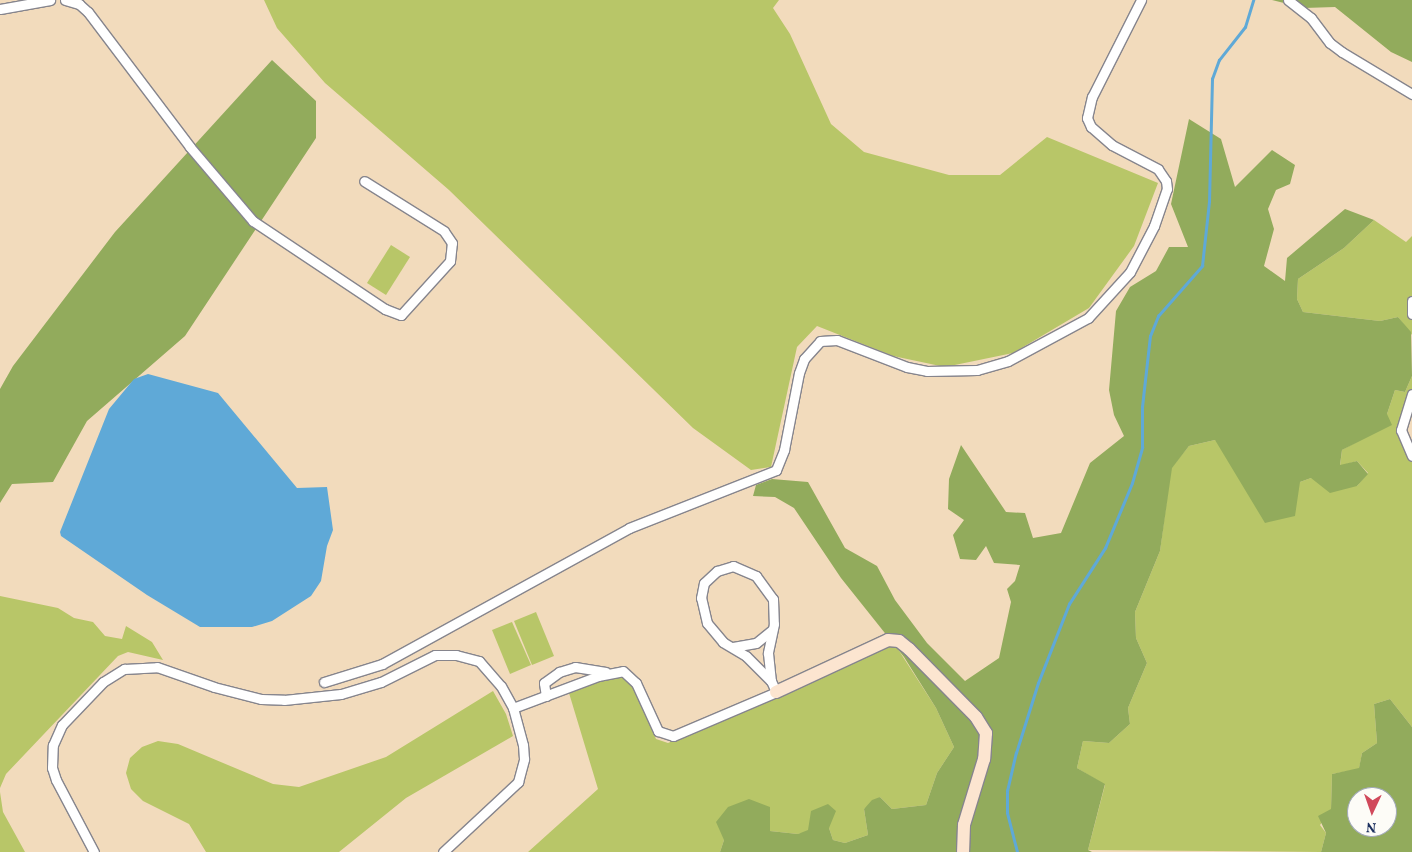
<!DOCTYPE html>
<style>
body{margin:0}
#map{position:relative;width:1412px;height:852px;overflow:hidden;background:#f2dbbc;font-family:Vollkorn,serif}
div>[style]{position:absolute}
.green>*{inset:0;background:#b8c668}
.forest>*{inset:0;background:#92ab5c}
.water>*{inset:0;background:#5fa9d7}
.stream>*{height:2.5px;margin:-1.25px;padding:0 1.25px;transform-origin:1.25px;border-radius:1.25px;background:#5fa9d7}
.roads{filter:drop-shadow(1px 0 #86858d) drop-shadow(-1px 0 #86858d) drop-shadow(0 1px #86858d) drop-shadow(0 -1px #86858d)}
.street>*{height:9px;margin:-4.5px;padding:0 4.5px;transform-origin:4.5px;border-radius:4.5px;background:#fff}
.secondary>*{height:12px;margin:-6px;padding:0 6px;transform-origin:6px;border-radius:6px;background:#fce5d0}
span{translate:-50% -50%;white-space:nowrap;text-align:center;line-height:1.15;-webkit-text-stroke:4px #fdfcf7;paint-order:stroke}
.north{position:absolute;left:1347px;top:787px;width:50px;height:50px;box-sizing:border-box;background:#fdfcf7;border:1px solid #a3aaba;border-radius:50%;rotate:183deg;font-size:14px;font-weight:700;line-height:20px;text-align:center;color:#1b2f5e}
.north::after{content:'';display:block;margin:auto;width:18px;height:22px;background:#d1495b;clip-path:polygon(50% 0,100% 100%,50% 72%,0 100%)}
</style>
<div id="map">
<div class="green">
<i style="clip-path:polygon(264px 0,779px 0,773px 8px,790px 34px,831px 124px,864px 152px,949px 175px,1000px 175px,1047px 137px,1158px 183px,1134px 246px,1089px 308px,1013px 353px,945px 367px,893px 356px,817px 326px,797px 347px,771px 467px,751px 470px,693px 428px,449px 190px,325px 83px,277px 28px)"></i>
<i style="clip-path:polygon(1374px 220px,1406px 242px,1412px 236px,1412px 335px,1398px 317px,1380px 321px,1303px 312px,1297px 299px,1298px 279px,1344px 248px)"></i>
<i style="clip-path:polygon(391px 245px,410px 257px,386px 295px,367px 283px)"></i>
<i style="clip-path:polygon(1412px 376px,1412px 403px,1402px 418px,1412px 456px,1412px 727px,1390px 699px,1374px 704px,1377px 743px,1362px 753px,1359px 769px,1332px 774px,1331px 810px,1320px 825px,1326px 833px,1321px 852px,1088px 850px,1105px 785px,1077px 768px,1083px 741px,1109px 743px,1130px 724px,1128px 708px,1147px 663px,1136px 638px,1135px 612px,1160px 551px,1171px 468px,1189px 446px,1215px 440px,1300px 482px,1311px 478px,1357px 486px,1368px 473px,1357px 461px,1340px 466px,1342px 450px,1360px 440px,1387px 414px,1395px 390px,1405px 392px)"></i>
<i style="clip-path:polygon(0 596px,58px 608px,74px 618px,93px 622px,105px 636px,122px 639px,126px 626px,152px 642px,163px 660px,128px 652px,118px 656px,6px 774px,0 788px)"></i>
<i style="clip-path:polygon(536px 612px,554px 656px,532px 665px,514px 621px)"></i>
<i style="clip-path:polygon(512px 622px,531px 665px,510px 674px,492px 630px)"></i>
<i style="clip-path:polygon(894px 643px,936px 708px,954px 747px,937px 773px,926px 805px,892px 809px,880px 797px,864px 809px,868px 835px,845px 843px,833px 840px,829px 828px,798px 834px,770px 831px,724px 840px,720px 852px,528px 852px,598px 789px,569px 693px,612px 676px,626px 677px,633px 686px,656px 739px,668px 743px)"></i>
<i style="clip-path:polygon(493px 691px,506px 714px,513px 736px,406px 798px,339px 852px,206px 852px,189px 824px,143px 801px,131px 789px,126px 773px,130px 758px,142px 747px,158px 741px,178px 744px,273px 784px,299px 787px,386px 757px)"></i>
<i style="clip-path:polygon(0 792px,3px 812px,25px 852px,0 852px)"></i>
</div>
<div class="forest">
<i style="clip-path:polygon(1272px 0,1412px 0,1412px 62px,1391px 52px,1335px 7px,1304px 8px)"></i>
<i style="clip-path:polygon(272px 60px,316px 101px,316px 138px,185px 336px,87px 421px,53px 482px,12px 484px,0 503px,0 389px,13px 366px,115px 232px)"></i>
<i style="clip-path:polygon(1189px 119px,1221px 139px,1235px 187px,1272px 150px,1295px 165px,1290px 184px,1276px 190px,1268px 209px,1274px 229px,1264px 266px,1285px 281px,1287px 258px,1345px 209px,1374px 220px,1344px 248px,1298px 279px,1297px 299px,1303px 312px,1380px 321px,1398px 317px,1411px 332px,1412px 376px,1405px 392px,1395px 390px,1387px 414px,1392px 425px,1342px 450px,1340px 465px,1357px 461px,1368px 474px,1357px 486px,1330px 493px,1311px 478px,1300px 482px,1295px 516px,1265px 523px,1215px 440px,1189px 446px,1172px 468px,1160px 551px,1135px 612px,1136px 638px,1147px 663px,1128px 708px,1130px 724px,1109px 743px,1083px 741px,1077px 768px,1105px 784px,1088px 850px,1092px 852px,720px 852px,724px 840px,716px 822px,728px 807px,749px 799px,770px 807px,770px 831px,798px 834px,808px 830px,811px 811px,828px 804px,836px 811px,829px 828px,833px 840px,845px 843px,868px 835px,864px 809px,872px 800px,880px 797px,892px 809px,926px 805px,937px 773px,954px 747px,936px 708px,904px 657px,841px 578px,794px 508px,775px 497px,753px 496px,756px 485px,772px 479px,808px 482px,845px 548px,877px 566px,895px 600px,927px 643px,965px 681px,999px 658px,1011px 602px,1007px 589px,1015px 581px,1020px 565px,994px 563px,986px 546px,976px 560px,960px 559px,953px 535px,964px 520px,948px 509px,949px 479px,961px 445px,1006px 512px,1025px 513px,1033px 538px,1061px 533px,1090px 463px,1124px 436px,1114px 415px,1109px 390px,1116px 311px,1130px 287px,1156px 271px,1169px 247px,1188px 247px,1171px 204px)"></i>
<i style="clip-path:polygon(evenodd,1390px 699px,1412px 727px,1412px 852px,1321px 852px,1326px 833px,1318px 816px,1331px 809px,1332px 774px,1359px 768px,1362px 753px,1377px 743px,1374px 704px,1390px 699px,1357px 797px,1387px 797px,1387px 827px,1357px 827px,1357px 797px)"></i>
</div>
<div class="water">
<i style="clip-path:polygon(148px 374px,218px 393px,297px 488px,327px 487px,333px 530px,327px 546px,321px 581px,311px 596px,272px 621px,252px 627px,200px 627px,147px 595px,61px 536px,60px 532px,109px 409px,134px 379px)"></i>
</div>
<div class="stream">
<i style="left:1017px;top:852px;width:40px;rotate:-104.4deg"></i>
<i style="left:1007px;top:813px;width:22px;rotate:-90deg"></i>
<i style="left:1007px;top:791px;width:39px;rotate:-77deg"></i>
<i style="left:1016px;top:753px;width:73px;rotate:-72.6deg"></i>
<i style="left:1038px;top:683px;width:85px;rotate:-68.6deg"></i>
<i style="left:1069px;top:604px;width:67px;rotate:-57.3deg"></i>
<i style="left:1105px;top:548px;width:70px;rotate:-67.4deg"></i>
<i style="left:1132px;top:483px;width:37px;rotate:-74deg"></i>
<i style="left:1142px;top:447px;width:40px;rotate:-90deg"></i>
<i style="left:1142px;top:407px;width:71px;rotate:-83.6deg"></i>
<i style="left:1150px;top:336px;width:22px;rotate:-68deg"></i>
<i style="left:1158px;top:316px;width:67px;rotate:-48.7deg"></i>
<i style="left:1202px;top:266px;width:64px;rotate:-83.8deg"></i>
<i style="left:1209px;top:202px;width:123px;rotate:-88.6deg"></i>
<i style="left:1212px;top:79px;width:20px;rotate:-70deg"></i>
<i style="left:1219px;top:60px;width:42px;rotate:-51.8deg"></i>
<i style="left:1245px;top:27px;width:28px;rotate:-73deg"></i>
</div>
<div class="roads">
<div class="street">
<i style="left:65px;top:0;width:15px;rotate:16deg"></i>
<i style="left:79px;top:4px;width:12px;rotate:42deg"></i>
<i style="left:88px;top:12px;width:169px;rotate:52.9deg"></i>
<i style="left:190px;top:147px;width:97px;rotate:49.6deg"></i>
<i style="left:253px;top:221px;width:159px;rotate:33.7deg"></i>
<i style="left:385px;top:309px;width:17px;rotate:21deg"></i>
<i style="left:401px;top:315px;width:73px;rotate:-47.8deg"></i>
<i style="left:450px;top:261px;width:18px;rotate:-84deg"></i>
<i style="left:452px;top:243px;width:14px;rotate:-124deg"></i>
<i style="left:444px;top:231px;width:94px;rotate:-148deg"></i>
<i style="left:1288px;top:0;width:29px;rotate:38deg"></i>
<i style="left:1311px;top:18px;width:31px;rotate:53deg"></i>
<i style="left:1330px;top:43px;width:15px;rotate:37deg"></i>
<i style="left:1342px;top:52px;width:82px;rotate:31deg"></i>
<i style="left:0;top:9px;width:51px;rotate:-10.2deg"></i>
<i style="left:1412px;top:301px;width:13px;rotate:90deg"></i>
<i style="left:1412px;top:394px;width:38px;rotate:107deg"></i>
<i style="left:1401px;top:430px;width:28px;rotate:67deg"></i>
<i style="left:733px;top:647px;width:23px;rotate:-10deg"></i>
<i style="left:756px;top:643px;width:21px;rotate:-39deg"></i>
<i style="left:324px;top:682px;width:61px;rotate:-17.2deg"></i>
<i style="left:382px;top:664px;width:282px;rotate:-28.8deg"></i>
<i style="left:629px;top:528px;width:158px;rotate:-21.5deg"></i>
<i style="left:776px;top:470px;width:22px;rotate:-68deg"></i>
<i style="left:784px;top:450px;width:78px;rotate:-79deg"></i>
<i style="left:799px;top:373px;width:15px;rotate:-70deg"></i>
<i style="left:804px;top:359px;width:24px;rotate:-48deg"></i>
<i style="left:820px;top:341px;width:17px;rotate:-3deg"></i>
<i style="left:837px;top:340px;width:75px;rotate:21.1deg"></i>
<i style="left:907px;top:367px;width:20px;rotate:11deg"></i>
<i style="left:927px;top:371px;width:50px;rotate:-1.1deg"></i>
<i style="left:977px;top:370px;width:32px;rotate:-16deg"></i>
<i style="left:1008px;top:361px;width:91px;rotate:-28.3deg"></i>
<i style="left:1088px;top:318px;width:62px;rotate:-47.6deg"></i>
<i style="left:1130px;top:272px;width:52px;rotate:-62.4deg"></i>
<i style="left:1154px;top:226px;width:39px;rotate:-71deg"></i>
<i style="left:1167px;top:189px;width:8px;rotate:-97deg"></i>
<i style="left:1166px;top:181px;width:14px;rotate:-124deg"></i>
<i style="left:1158px;top:169px;width:52px;rotate:-152.4deg"></i>
<i style="left:1112px;top:145px;width:28px;rotate:-139deg"></i>
<i style="left:1091px;top:127px;width:10px;rotate:-114deg"></i>
<i style="left:1087px;top:118px;width:22px;rotate:-77deg"></i>
<i style="left:1092px;top:97px;width:109px;rotate:-63.2deg"></i>
<i style="left:546px;top:696px;width:13px;rotate:-99deg"></i>
<i style="left:544px;top:683px;width:19px;rotate:-36deg"></i>
<i style="left:559px;top:672px;width:17px;rotate:-17deg"></i>
<i style="left:575px;top:667px;width:31px;rotate:9deg"></i>
<i style="left:94px;top:852px;width:81px;rotate:-117.8deg"></i>
<i style="left:56px;top:780px;width:13px;rotate:-108deg"></i>
<i style="left:52px;top:768px;width:23px;rotate:-88deg"></i>
<i style="left:53px;top:745px;width:22px;rotate:-66deg"></i>
<i style="left:62px;top:725px;width:59px;rotate:-46.4deg"></i>
<i style="left:103px;top:682px;width:25px;rotate:-32deg"></i>
<i style="left:124px;top:669px;width:33px;rotate:-3deg"></i>
<i style="left:157px;top:667px;width:60px;rotate:19.3deg"></i>
<i style="left:214px;top:687px;width:49px;rotate:14.3deg"></i>
<i style="left:261px;top:699px;width:23px;rotate:2deg"></i>
<i style="left:284px;top:700px;width:57px;rotate:-6deg"></i>
<i style="left:341px;top:694px;width:42px;rotate:-16.7deg"></i>
<i style="left:381px;top:682px;width:60px;rotate:-26.6deg"></i>
<i style="left:435px;top:655px;width:21px"></i>
<i style="left:456px;top:655px;width:24px;rotate:15deg"></i>
<i style="left:479px;top:661px;width:33px;rotate:49deg"></i>
<i style="left:501px;top:686px;width:25px;rotate:61deg"></i>
<i style="left:513px;top:708px;width:91px;rotate:-20.6deg"></i>
<i style="left:598px;top:676px;width:25px;rotate:-11deg"></i>
<i style="left:623px;top:671px;width:18px;rotate:43deg"></i>
<i style="left:636px;top:683px;width:53px;rotate:65.4deg"></i>
<i style="left:658px;top:731px;width:16px;rotate:18deg"></i>
<i style="left:673px;top:736px;width:112px;rotate:-23.1deg"></i>
<i style="left:776px;top:692px;width:12px;rotate:-114deg"></i>
<i style="left:771px;top:681px;width:35px;rotate:-135deg"></i>
<i style="left:746px;top:656px;width:27px;rotate:-149deg"></i>
<i style="left:723px;top:642px;width:25px;rotate:-130deg"></i>
<i style="left:707px;top:623px;width:26px;rotate:-103deg"></i>
<i style="left:701px;top:598px;width:15px;rotate:-79deg"></i>
<i style="left:704px;top:583px;width:18px;rotate:-43deg"></i>
<i style="left:717px;top:571px;width:17px;rotate:-17deg"></i>
<i style="left:733px;top:566px;width:25px;rotate:23deg"></i>
<i style="left:756px;top:576px;width:29px;rotate:54deg"></i>
<i style="left:773px;top:599px;width:25px;rotate:88deg"></i>
<i style="left:774px;top:624px;width:30px;rotate:102deg"></i>
<i style="left:768px;top:653px;width:28px;rotate:84deg"></i>
<i style="left:443px;top:852px;width:103px;rotate:-43deg"></i>
<i style="left:518px;top:782px;width:24px;rotate:-75deg"></i>
<i style="left:524px;top:759px;width:14px;rotate:-94deg"></i>
<i style="left:523px;top:745px;width:38px;rotate:-105deg"></i>
</div>
<div class="secondary">
<i style="left:776px;top:692px;width:123px;rotate:-24.9deg"></i>
<i style="left:888px;top:640px;width:11px;rotate:5deg"></i>
<i style="left:899px;top:641px;width:13px;rotate:39deg"></i>
<i style="left:909px;top:649px;width:95px;rotate:45.4deg"></i>
<i style="left:976px;top:717px;width:19px;rotate:58deg"></i>
<i style="left:986px;top:733px;width:26px;rotate:94deg"></i>
<i style="left:984px;top:759px;width:69px;rotate:106.9deg"></i>
<i style="left:964px;top:825px;width:27px;rotate:92deg"></i>
</div>
</div>
<div class="north">N</div>
</div>
